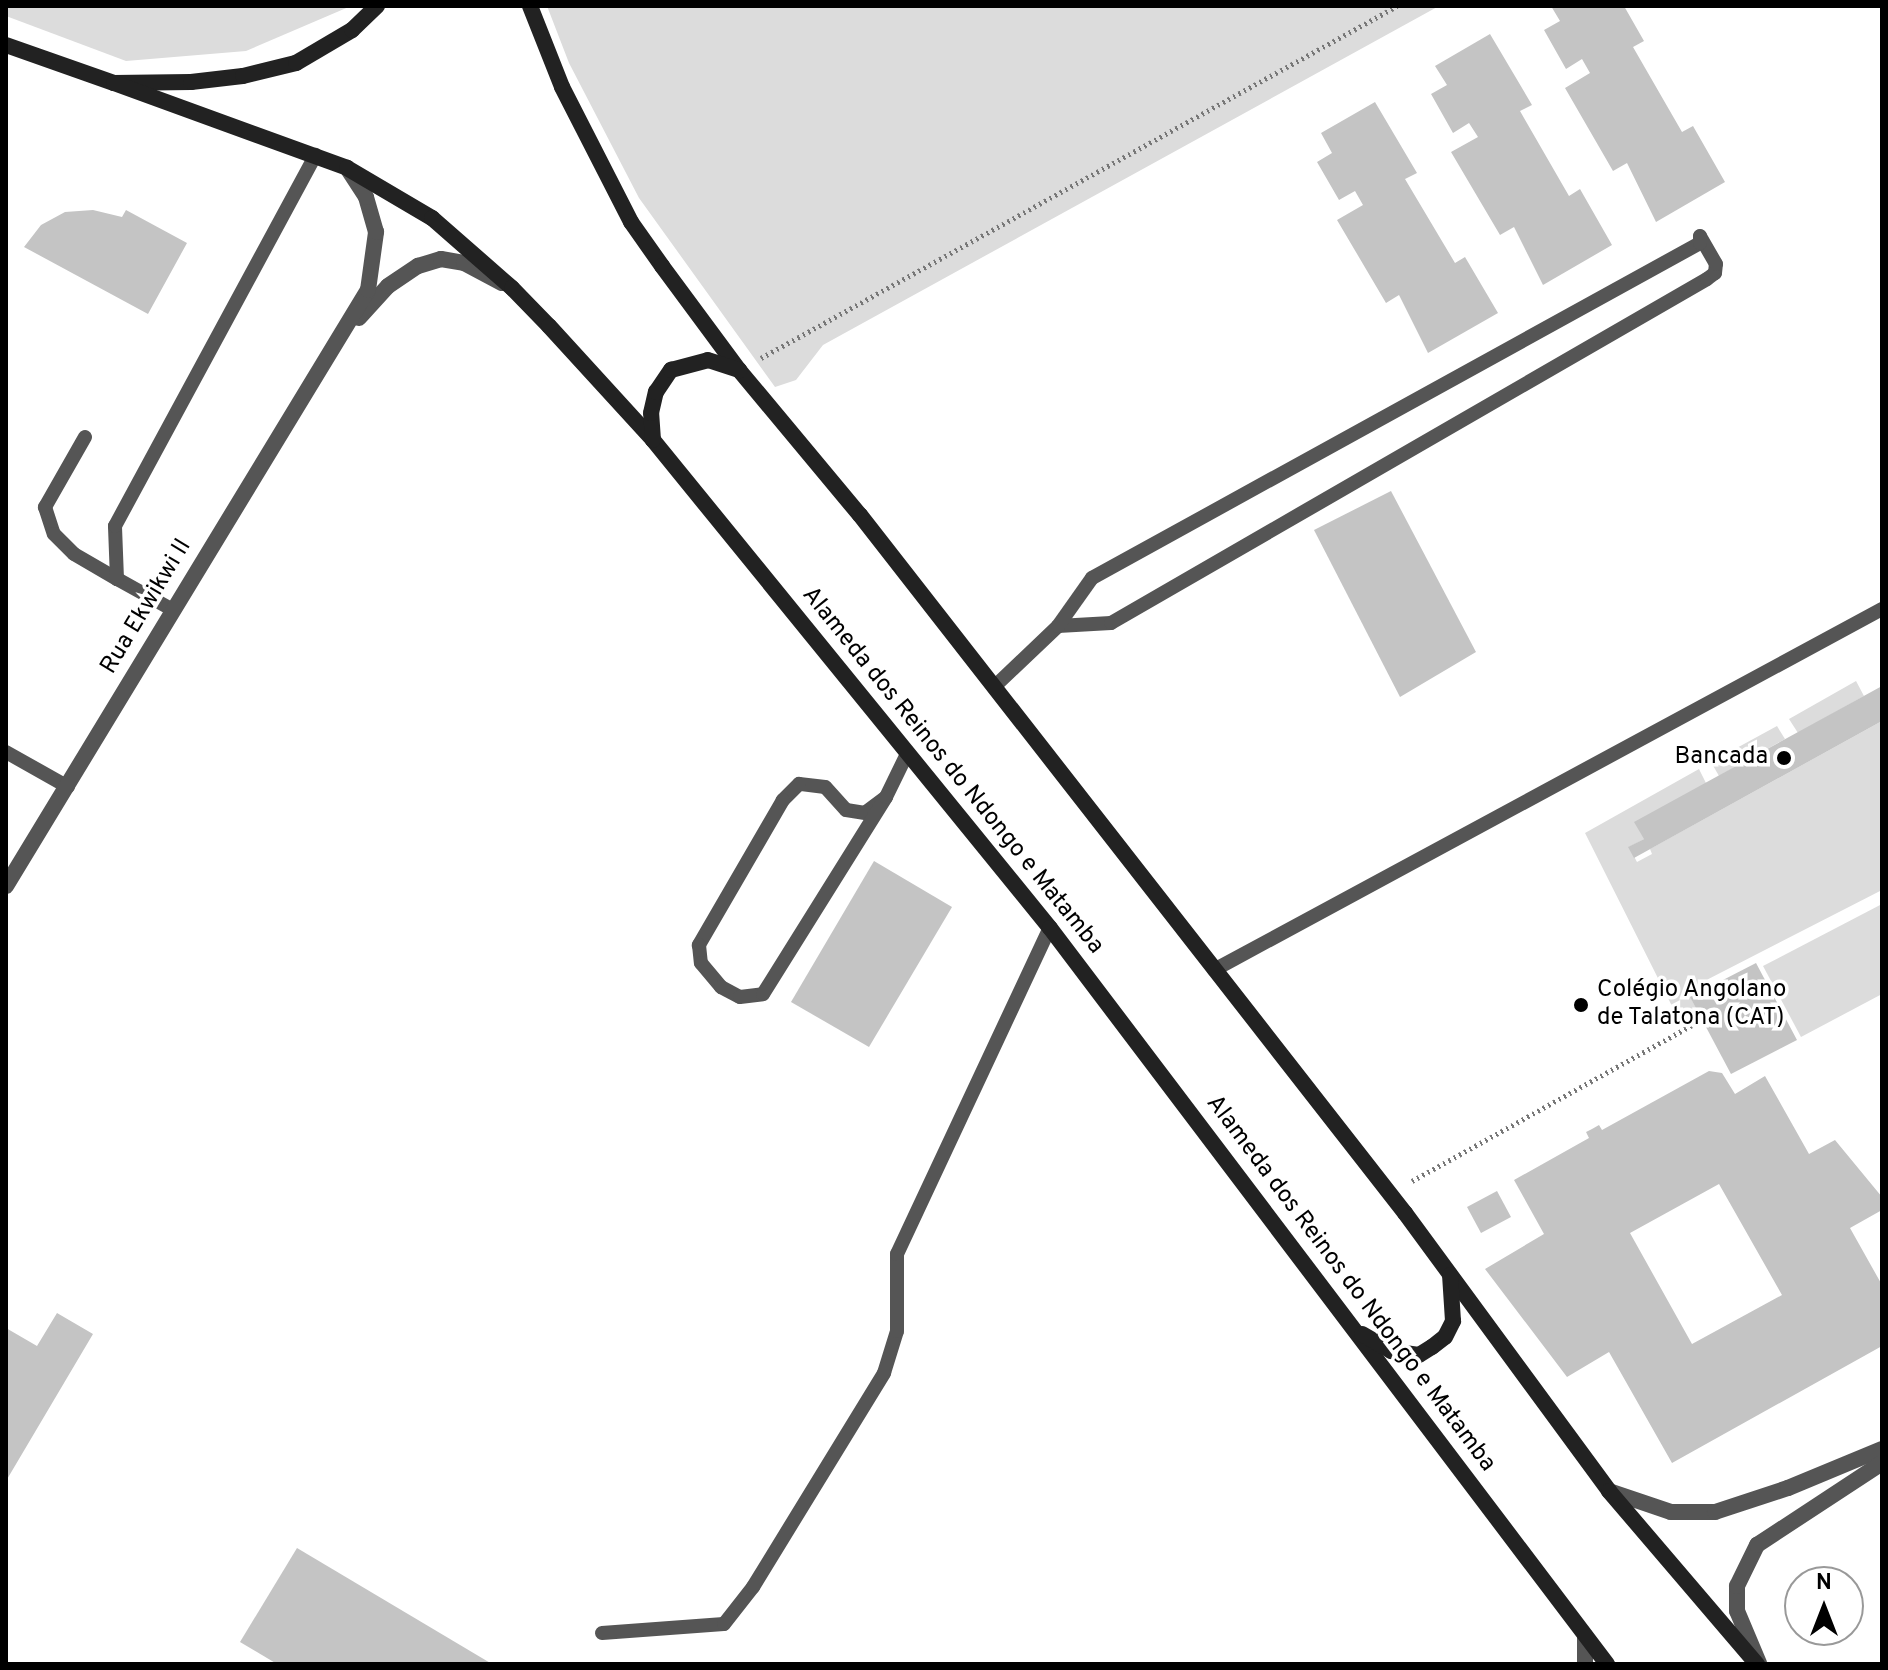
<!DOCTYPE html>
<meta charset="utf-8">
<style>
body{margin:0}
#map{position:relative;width:1888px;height:1670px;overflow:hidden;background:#fff;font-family:Overpass,sans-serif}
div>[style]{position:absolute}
.green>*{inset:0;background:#dcdcdc}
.building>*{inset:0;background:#c4c4c4}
.path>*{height:5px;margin-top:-2.5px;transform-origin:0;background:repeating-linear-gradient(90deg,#777 0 2px,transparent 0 6px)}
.service>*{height:14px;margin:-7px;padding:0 7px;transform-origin:7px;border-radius:7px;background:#555}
.tertiary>*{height:16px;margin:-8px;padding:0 8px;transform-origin:8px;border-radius:8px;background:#555}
.secondary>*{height:16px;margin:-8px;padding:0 8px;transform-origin:8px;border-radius:8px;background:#222}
.dots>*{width:22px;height:22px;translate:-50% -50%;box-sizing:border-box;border:4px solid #fff;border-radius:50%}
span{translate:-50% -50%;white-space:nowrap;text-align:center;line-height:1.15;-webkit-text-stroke:7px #fff;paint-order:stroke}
.street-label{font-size:24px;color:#000}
.poi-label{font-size:24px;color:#000}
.right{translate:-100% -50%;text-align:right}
.left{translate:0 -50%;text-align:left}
.frame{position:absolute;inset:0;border:8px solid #000;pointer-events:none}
.north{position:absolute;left:1784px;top:1566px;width:80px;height:80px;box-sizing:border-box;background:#fff;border:2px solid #999;border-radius:50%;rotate:0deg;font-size:22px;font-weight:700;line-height:32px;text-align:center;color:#000}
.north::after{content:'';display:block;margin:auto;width:28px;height:36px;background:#000;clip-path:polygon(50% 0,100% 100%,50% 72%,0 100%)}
</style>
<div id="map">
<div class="green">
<i style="clip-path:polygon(6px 6px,351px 6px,246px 51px,126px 61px,6px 16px)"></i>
<i style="clip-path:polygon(547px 6px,1439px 6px,823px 345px,796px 380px,775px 387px,639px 198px,569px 63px)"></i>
<i style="clip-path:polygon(1856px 681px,1864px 696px,1798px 733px,1789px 719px)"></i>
<i style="clip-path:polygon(1882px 721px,1882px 890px,1687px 990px,1696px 1008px,1678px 1018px,1585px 833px,1699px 769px,1706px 783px,1644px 839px,1629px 847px,1637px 862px,1652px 854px,1650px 849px)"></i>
<i style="clip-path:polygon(1777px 726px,1785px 739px,1719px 776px,1711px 762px)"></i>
<i style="clip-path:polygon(1882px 904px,1882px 994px,1801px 1037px,1763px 966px)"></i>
</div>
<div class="building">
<i style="clip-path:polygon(1551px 6px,1624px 6px,1644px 41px,1633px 47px,1682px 132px,1693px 126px,1725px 182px,1656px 222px,1627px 163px,1613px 171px,1565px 88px,1590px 73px,1582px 59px,1566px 69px,1544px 30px,1560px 21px)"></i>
<i style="clip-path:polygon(1490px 34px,1532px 105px,1520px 111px,1569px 196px,1580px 189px,1612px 245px,1543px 285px,1514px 227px,1500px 235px,1451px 152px,1478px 137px,1469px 123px,1453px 133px,1431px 94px,1447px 85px,1435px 66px)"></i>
<i style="clip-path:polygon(1375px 102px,1417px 173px,1405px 179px,1455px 263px,1465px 257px,1498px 313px,1428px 353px,1399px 295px,1386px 303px,1337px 220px,1363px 205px,1355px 191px,1339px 200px,1317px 162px,1332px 153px,1321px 133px)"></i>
<i style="clip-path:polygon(93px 210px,122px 217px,126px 210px,187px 243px,148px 314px,24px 247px,41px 225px,65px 212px)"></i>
<i style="clip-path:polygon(1391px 491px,1476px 652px,1400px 697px,1314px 530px)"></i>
<i style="clip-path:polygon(1882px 686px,1882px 721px,1634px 858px,1628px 847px,1644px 839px,1634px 822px)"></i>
<i style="clip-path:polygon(874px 861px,952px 907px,869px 1047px,791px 1002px)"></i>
<i style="clip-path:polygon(1756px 963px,1797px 1040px,1731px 1074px,1690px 997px)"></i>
<i style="clip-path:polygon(evenodd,1709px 1071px,1722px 1073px,1735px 1094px,1765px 1076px,1809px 1154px,1835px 1140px,1882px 1197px,1882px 1210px,1850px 1228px,1882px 1285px,1882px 1346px,1672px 1463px,1609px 1352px,1567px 1377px,1485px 1269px,1544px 1234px,1514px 1180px,1589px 1138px,1586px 1132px,1592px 1129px,1599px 1125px,1602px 1130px,1709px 1071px,1719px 1184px,1782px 1295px,1692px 1344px,1630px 1233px,1719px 1184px)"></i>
<i style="clip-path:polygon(1497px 1191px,1511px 1217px,1481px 1233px,1467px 1207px)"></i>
<i style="clip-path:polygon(57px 1313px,93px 1334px,6px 1481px,6px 1328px,37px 1346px)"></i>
<i style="clip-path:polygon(297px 1548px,492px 1664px,277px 1664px,240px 1642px)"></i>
</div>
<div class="path">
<i style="left:761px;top:358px;width:727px;rotate:-28.96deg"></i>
<i style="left:1412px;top:1181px;width:331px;rotate:-29.1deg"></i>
</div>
<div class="service">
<i style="left:85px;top:437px;width:81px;rotate:119.7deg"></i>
<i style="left:45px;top:507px;width:28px;rotate:72deg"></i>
<i style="left:54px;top:534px;width:28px;rotate:45deg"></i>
<i style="left:74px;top:554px;width:50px;rotate:30.2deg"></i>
<i style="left:173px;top:610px;width:64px;rotate:-151deg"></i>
<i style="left:117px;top:579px;width:53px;rotate:-92.2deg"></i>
<i style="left:115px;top:526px;width:422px;rotate:-61.6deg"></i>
<i style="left:1058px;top:626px;width:53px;rotate:-3.2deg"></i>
<i style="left:1111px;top:623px;width:688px;rotate:-29.99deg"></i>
<i style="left:1707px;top:279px;width:10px;rotate:-37deg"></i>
<i style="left:1715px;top:273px;width:9px;rotate:-84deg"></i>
<i style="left:1716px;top:264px;width:32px;rotate:-120deg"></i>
<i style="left:994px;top:687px;width:88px;rotate:-43.6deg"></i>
<i style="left:1058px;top:626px;width:59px;rotate:-54.7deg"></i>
<i style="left:1092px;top:578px;width:694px;rotate:-28.85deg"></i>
<i style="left:1700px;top:243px;width:7px;rotate:-90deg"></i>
<i style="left:6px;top:752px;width:71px;rotate:29.4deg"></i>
<i style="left:886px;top:797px;width:26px;rotate:143deg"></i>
<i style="left:865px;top:813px;width:19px;rotate:-171deg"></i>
<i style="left:846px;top:810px;width:31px;rotate:-132deg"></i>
<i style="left:825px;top:787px;width:26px;rotate:-173deg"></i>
<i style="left:799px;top:784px;width:23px;rotate:135deg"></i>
<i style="left:783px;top:800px;width:168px;rotate:120.1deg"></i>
<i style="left:699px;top:945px;width:18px;rotate:84deg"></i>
<i style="left:701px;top:963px;width:31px;rotate:50deg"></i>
<i style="left:721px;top:987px;width:21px;rotate:28deg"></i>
<i style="left:740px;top:997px;width:23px;rotate:-7deg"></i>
<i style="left:763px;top:994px;width:232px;rotate:-58deg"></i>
<i style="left:886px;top:797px;width:48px;rotate:-64deg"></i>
<i style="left:1214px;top:970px;width:759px;rotate:-28.39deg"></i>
<i style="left:602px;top:1633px;width:122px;rotate:-4.2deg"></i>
<i style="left:724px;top:1624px;width:47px;rotate:-51.9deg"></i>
<i style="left:753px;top:1587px;width:251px;rotate:-58.5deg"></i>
<i style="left:884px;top:1373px;width:44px;rotate:-72.8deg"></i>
<i style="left:897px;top:1331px;width:77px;rotate:-90deg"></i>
<i style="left:897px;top:1254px;width:360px;rotate:-64.9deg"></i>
</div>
<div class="tertiary">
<i style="left:359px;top:318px;width:43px;rotate:-47.8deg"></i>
<i style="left:388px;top:286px;width:36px;rotate:-34deg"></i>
<i style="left:418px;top:266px;width:24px;rotate:-17deg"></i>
<i style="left:441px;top:259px;width:23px;rotate:10deg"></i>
<i style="left:464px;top:263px;width:43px;rotate:27.8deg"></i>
<i style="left:6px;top:886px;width:697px;rotate:-58.73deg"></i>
<i style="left:368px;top:290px;width:59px;rotate:-82.1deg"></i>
<i style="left:376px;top:232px;width:36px;rotate:-106deg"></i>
<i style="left:366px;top:197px;width:35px;rotate:-123deg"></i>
<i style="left:1609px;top:1491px;width:65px;rotate:18.7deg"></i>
<i style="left:1671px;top:1512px;width:44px"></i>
<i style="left:1715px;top:1512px;width:77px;rotate:-18.2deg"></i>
<i style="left:1788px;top:1488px;width:102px;rotate:-22.5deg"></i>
<i style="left:1585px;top:1636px;width:28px;rotate:90deg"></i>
<i style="left:1759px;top:1663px;width:56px;rotate:-112.9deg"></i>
<i style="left:1737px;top:1611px;width:25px;rotate:-90deg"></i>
<i style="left:1737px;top:1586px;width:46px;rotate:-64deg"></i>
<i style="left:1757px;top:1545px;width:149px;rotate:-33.3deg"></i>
</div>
<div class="secondary">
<i style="left:530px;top:6px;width:87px;rotate:68.4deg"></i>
<i style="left:562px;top:87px;width:152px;rotate:62.9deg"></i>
<i style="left:631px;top:222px;width:54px;rotate:54.8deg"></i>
<i style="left:662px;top:266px;width:129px;rotate:53.5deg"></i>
<i style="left:739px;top:370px;width:189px;rotate:50.2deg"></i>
<i style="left:860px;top:515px;width:886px;rotate:52.02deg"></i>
<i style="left:1405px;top:1213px;width:345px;rotate:53.7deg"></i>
<i style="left:1609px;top:1491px;width:228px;rotate:49.5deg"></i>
<i style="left:6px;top:45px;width:114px;rotate:19.4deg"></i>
<i style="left:114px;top:83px;width:77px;rotate:-0.7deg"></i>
<i style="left:191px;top:82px;width:52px;rotate:-6.6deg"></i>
<i style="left:243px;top:76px;width:55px;rotate:-13.8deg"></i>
<i style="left:296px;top:63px;width:65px;rotate:-30.5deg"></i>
<i style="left:352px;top:30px;width:35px;rotate:-44deg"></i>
<i style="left:114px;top:83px;width:248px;rotate:20deg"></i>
<i style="left:347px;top:168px;width:99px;rotate:30.5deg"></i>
<i style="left:432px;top:218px;width:106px;rotate:41.2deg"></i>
<i style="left:512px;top:288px;width:53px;rotate:45.8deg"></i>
<i style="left:549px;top:326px;width:154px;rotate:47.6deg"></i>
<i style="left:653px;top:440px;width:629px;rotate:50.87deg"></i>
<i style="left:1050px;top:928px;width:923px;rotate:52.88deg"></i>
<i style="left:653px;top:440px;width:27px;rotate:-94deg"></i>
<i style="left:651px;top:413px;width:22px;rotate:-77deg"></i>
<i style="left:656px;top:392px;width:27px;rotate:-56deg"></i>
<i style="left:671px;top:370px;width:38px;rotate:-15deg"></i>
<i style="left:708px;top:360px;width:33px;rotate:18deg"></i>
<i style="left:1362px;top:1334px;width:34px;rotate:30deg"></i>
<i style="left:1391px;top:1351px;width:28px;rotate:8deg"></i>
<i style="left:1419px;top:1355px;width:15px;rotate:-32deg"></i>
<i style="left:1432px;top:1347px;width:16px;rotate:-38deg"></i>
<i style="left:1445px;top:1337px;width:18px;rotate:-63deg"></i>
<i style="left:1453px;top:1321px;width:46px;rotate:-93.7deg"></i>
</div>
<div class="dots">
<i style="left:1784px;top:758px;background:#000"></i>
<i style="left:1581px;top:1005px;background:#000"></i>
</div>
<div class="street-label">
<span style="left:147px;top:607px;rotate:-59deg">Rua Ekwikwi II</span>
<span style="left:952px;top:771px;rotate:51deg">Alameda dos Reinos do Ndongo e Matamba</span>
<span style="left:1350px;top:1284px;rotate:53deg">Alameda dos Reinos do Ndongo e Matamba</span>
</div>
<div class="poi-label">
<span class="right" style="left:1768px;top:758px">Bancada</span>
<span class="left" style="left:1597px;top:1005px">Colégio Angolano<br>de Talatona (CAT)</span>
</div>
<div class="frame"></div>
<div class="north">N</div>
</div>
